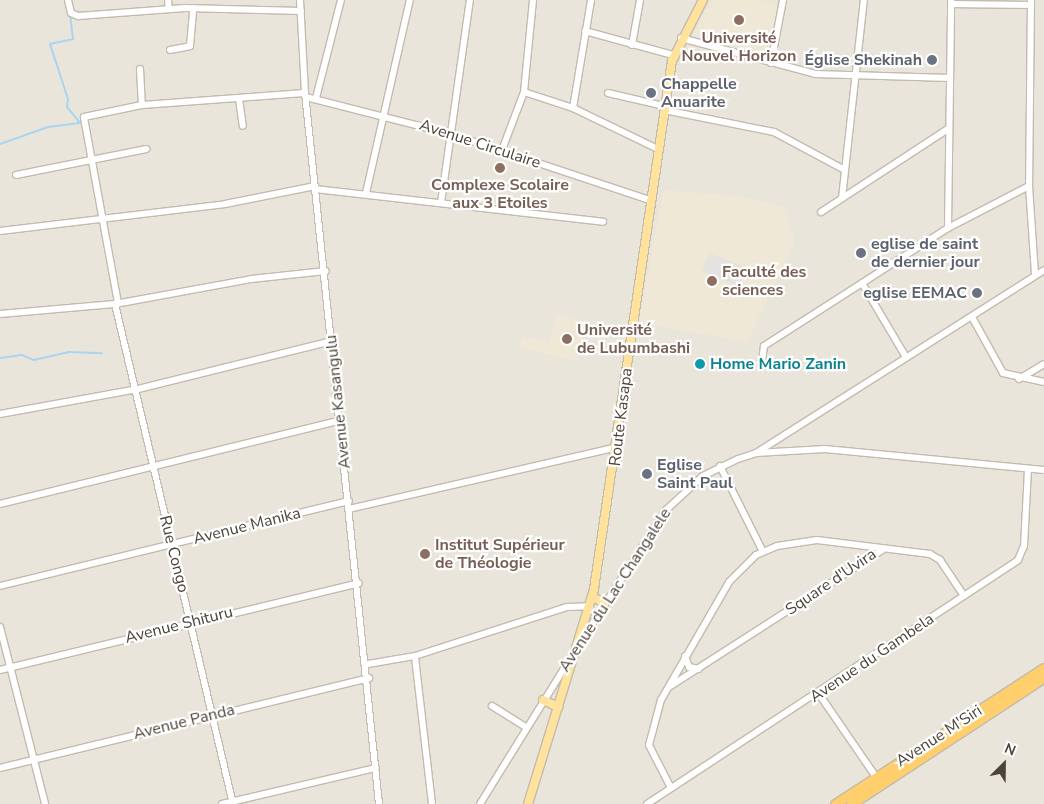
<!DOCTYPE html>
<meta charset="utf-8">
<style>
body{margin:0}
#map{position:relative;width:1044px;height:804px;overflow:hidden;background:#f6f3ec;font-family:"Nunito Sans",sans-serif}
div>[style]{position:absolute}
.residential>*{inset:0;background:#eae5da}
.education>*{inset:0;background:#efe8d6}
.parking>*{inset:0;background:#e5e3e0}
.stream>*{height:2px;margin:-1px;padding:0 1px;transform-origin:1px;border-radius:1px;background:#a9d4f2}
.roads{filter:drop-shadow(1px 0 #c2bbae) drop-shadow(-1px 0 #c2bbae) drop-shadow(0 1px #c2bbae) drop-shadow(0 -1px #c2bbae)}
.minor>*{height:6px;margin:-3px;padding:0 3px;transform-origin:3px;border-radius:3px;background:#fff}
.major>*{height:8px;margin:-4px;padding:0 4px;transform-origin:4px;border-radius:4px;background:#ffe39c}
.highway>*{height:9px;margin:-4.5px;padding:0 4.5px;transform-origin:4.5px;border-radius:4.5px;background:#ffcf6e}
.dots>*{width:14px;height:14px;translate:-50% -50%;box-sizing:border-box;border:2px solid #fff;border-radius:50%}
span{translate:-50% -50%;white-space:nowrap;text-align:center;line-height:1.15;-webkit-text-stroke:4.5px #fff;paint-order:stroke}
.education-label{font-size:16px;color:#785e54;font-weight:700}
.left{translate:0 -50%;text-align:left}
.worship-label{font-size:16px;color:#5b616d;font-weight:700}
.right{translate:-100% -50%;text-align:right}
.street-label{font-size:16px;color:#4b4439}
.culture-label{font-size:16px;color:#0d838f;font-weight:700}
.north{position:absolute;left:979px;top:739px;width:50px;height:50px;-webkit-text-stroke:4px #fff;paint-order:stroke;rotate:23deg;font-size:14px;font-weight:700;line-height:20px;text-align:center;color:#4b4439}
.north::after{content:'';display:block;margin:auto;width:18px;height:22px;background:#4b4439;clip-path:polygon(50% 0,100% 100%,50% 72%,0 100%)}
</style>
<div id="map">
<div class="residential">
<i style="clip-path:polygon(0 0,1044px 0,1044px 804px,0 804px)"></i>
</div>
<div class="education">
<i style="clip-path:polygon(712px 0,754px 0,780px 7px,770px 56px,693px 34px)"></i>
<i style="clip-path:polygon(663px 190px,737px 196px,783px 207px,795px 241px,747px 342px,639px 323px)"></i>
<i style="clip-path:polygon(557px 315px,588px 323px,577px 362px,519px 347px,522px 336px,549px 343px)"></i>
</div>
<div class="parking">
<i style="clip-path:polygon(709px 253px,746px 267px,738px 287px,702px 271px)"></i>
</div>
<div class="stream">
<i style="left:0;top:144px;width:51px;rotate:-19.5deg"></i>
<i style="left:48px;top:127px;width:32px;rotate:-7deg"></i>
<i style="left:80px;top:123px;width:21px;rotate:-129deg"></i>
<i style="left:67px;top:107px;width:8px;rotate:-83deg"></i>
<i style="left:68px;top:99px;width:58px;rotate:-108.1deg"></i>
<i style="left:50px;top:44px;width:24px;rotate:-12deg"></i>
<i style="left:73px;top:39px;width:24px;rotate:-97deg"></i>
<i style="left:0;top:358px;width:22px;rotate:-8deg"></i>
<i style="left:22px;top:355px;width:13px;rotate:23deg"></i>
<i style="left:34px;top:360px;width:36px;rotate:-13deg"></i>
<i style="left:69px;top:352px;width:33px;rotate:2deg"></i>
</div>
<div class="roads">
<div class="minor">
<i style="left:68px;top:0;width:13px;rotate:77deg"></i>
<i style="left:71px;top:13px;width:8px;rotate:23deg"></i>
<i style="left:78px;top:16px;width:107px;rotate:-4.3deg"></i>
<i style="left:185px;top:8px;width:116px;rotate:1.5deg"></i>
<i style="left:168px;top:0;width:9px;rotate:84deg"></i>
<i style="left:300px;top:0;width:93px;rotate:86.9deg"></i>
<i style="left:305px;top:93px;width:715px;rotate:84.06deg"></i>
<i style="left:1031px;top:0;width:186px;rotate:90.6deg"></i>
<i style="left:1029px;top:186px;width:89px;rotate:86.1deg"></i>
<i style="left:951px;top:4px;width:80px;rotate:0.7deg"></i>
<i style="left:585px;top:31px;width:91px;rotate:15.3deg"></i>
<i style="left:681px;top:38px;width:139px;rotate:15deg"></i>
<i style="left:815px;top:74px;width:135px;rotate:1.7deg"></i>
<i style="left:632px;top:45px;width:46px;rotate:-79.9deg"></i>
<i style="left:170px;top:50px;width:20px;rotate:-11deg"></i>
<i style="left:190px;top:46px;width:38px;rotate:-85deg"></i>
<i style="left:771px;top:63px;width:64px;rotate:-79.2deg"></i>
<i style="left:140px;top:69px;width:36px;rotate:87deg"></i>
<i style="left:524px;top:92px;width:52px;rotate:18.1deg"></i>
<i style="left:573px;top:108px;width:94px;rotate:25.8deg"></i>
<i style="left:608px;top:93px;width:57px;rotate:13.1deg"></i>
<i style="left:306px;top:97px;width:150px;rotate:14.3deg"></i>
<i style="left:451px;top:134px;width:212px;rotate:18.4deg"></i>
<i style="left:316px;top:98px;width:101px;rotate:-75.7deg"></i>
<i style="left:239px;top:99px;width:27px;rotate:82deg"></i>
<i style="left:573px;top:108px;width:109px;rotate:-80.5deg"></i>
<i style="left:664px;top:110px;width:112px;rotate:11.3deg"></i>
<i style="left:774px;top:132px;width:78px;rotate:28.2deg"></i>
<i style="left:502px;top:150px;width:62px;rotate:-69.2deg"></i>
<i style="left:524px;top:92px;width:92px;rotate:-84.4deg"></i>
<i style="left:16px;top:175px;width:133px;rotate:-11.3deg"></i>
<i style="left:315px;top:189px;width:290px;rotate:6.5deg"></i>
<i style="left:366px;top:193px;width:198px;rotate:-77.2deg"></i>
<i style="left:842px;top:198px;width:199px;rotate:-83.7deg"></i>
<i style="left:441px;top:203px;width:205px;rotate:-81.9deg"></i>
<i style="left:821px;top:212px;width:152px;rotate:-33.2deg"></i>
<i style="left:948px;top:228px;width:228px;rotate:-89.2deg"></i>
<i style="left:0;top:231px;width:227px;rotate:-6.8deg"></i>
<i style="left:225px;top:204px;width:92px;rotate:-11.3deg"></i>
<i style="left:862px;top:283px;width:86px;rotate:59.3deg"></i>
<i style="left:118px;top:303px;width:189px;rotate:-100.4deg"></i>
<i style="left:84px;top:117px;width:59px;rotate:-11.7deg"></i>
<i style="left:142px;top:105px;width:163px;rotate:-4.2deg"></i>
<i style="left:115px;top:304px;width:514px;rotate:76.72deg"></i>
<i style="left:0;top:314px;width:115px;rotate:-5deg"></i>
<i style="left:115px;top:304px;width:138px;rotate:-10.4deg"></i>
<i style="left:251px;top:279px;width:75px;rotate:-6.1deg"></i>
<i style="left:972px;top:317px;width:64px;rotate:61deg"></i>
<i style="left:1003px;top:373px;width:42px;rotate:12.4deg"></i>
<i style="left:762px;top:362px;width:16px;rotate:-83deg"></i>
<i style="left:764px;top:346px;width:219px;rotate:-32.7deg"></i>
<i style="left:948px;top:228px;width:91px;rotate:-27.4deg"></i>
<i style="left:1019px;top:379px;width:29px;rotate:-31deg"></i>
<i style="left:0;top:414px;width:140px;rotate:-10.3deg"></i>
<i style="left:138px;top:389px;width:200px;rotate:-13.9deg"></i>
<i style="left:756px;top:453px;width:341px;rotate:-32.4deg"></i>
<i style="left:720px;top:466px;width:96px;rotate:63.4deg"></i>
<i style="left:0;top:504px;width:351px;rotate:-13.8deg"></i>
<i style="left:349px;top:509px;width:276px;rotate:-13deg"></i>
<i style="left:0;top:586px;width:359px;rotate:-13.7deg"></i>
<i style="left:0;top:627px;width:183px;rotate:75.7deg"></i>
<i style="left:578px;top:646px;width:162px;rotate:-57.1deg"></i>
<i style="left:666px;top:510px;width:50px;rotate:-42.6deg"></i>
<i style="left:703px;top:476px;width:39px;rotate:-26deg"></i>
<i style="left:738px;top:459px;width:19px;rotate:-18deg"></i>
<i style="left:756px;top:453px;width:69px;rotate:-3.3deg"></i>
<i style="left:825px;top:449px;width:220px;rotate:5.5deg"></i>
<i style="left:685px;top:656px;width:12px;rotate:70deg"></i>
<i style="left:689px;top:667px;width:10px;rotate:11deg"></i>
<i style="left:368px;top:664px;width:48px;rotate:-9.7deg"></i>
<i style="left:0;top:670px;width:369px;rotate:-13.6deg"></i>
<i style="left:669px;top:687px;width:253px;rotate:-32.7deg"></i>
<i style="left:819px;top:694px;width:101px;rotate:55.5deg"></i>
<i style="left:492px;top:706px;width:39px;rotate:32deg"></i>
<i style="left:0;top:768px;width:380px;rotate:-13.7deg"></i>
<i style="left:671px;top:788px;width:48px;rotate:-117.1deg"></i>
<i style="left:649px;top:745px;width:47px;rotate:-75.1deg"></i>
<i style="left:661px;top:700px;width:136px;rotate:-60deg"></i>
<i style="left:729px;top:582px;width:38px;rotate:-45deg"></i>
<i style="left:756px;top:555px;width:23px;rotate:-23deg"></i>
<i style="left:777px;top:546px;width:40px;rotate:-8.5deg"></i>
<i style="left:817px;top:540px;width:114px;rotate:7.1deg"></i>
<i style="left:930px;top:554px;width:12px;rotate:31deg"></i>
<i style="left:940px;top:560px;width:43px;rotate:56.3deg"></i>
<i style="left:222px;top:804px;width:158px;rotate:-13.2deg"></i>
<i style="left:432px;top:804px;width:149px;rotate:-96.6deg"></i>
<i style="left:415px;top:656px;width:160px;rotate:-17.9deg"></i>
<i style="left:567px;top:607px;width:23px;rotate:-2deg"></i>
<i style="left:480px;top:804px;width:173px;rotate:-58.2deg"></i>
<i style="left:647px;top:804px;width:444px;rotate:-33.3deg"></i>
<i style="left:1018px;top:560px;width:15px;rotate:-67deg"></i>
<i style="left:1024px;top:546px;width:77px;rotate:-87deg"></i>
</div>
<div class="major">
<i style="left:592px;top:597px;width:14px;rotate:25deg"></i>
<i style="left:543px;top:700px;width:17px;rotate:25deg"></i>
<i style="left:528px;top:804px;width:225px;rotate:-72.9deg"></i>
<i style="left:594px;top:589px;width:534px;rotate:-81.6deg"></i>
<i style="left:672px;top:61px;width:68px;rotate:-63.1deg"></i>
</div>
<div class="highway">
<i style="left:835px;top:804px;width:249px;rotate:-33.1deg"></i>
<i style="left:851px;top:804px;width:231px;rotate:-33.3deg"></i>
</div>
</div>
<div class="dots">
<i style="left:739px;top:20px;background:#8d6e63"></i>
<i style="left:932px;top:60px;background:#6b7280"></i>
<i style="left:651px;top:93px;background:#6b7280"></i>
<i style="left:500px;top:168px;background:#8d6e63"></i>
<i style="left:861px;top:253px;background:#6b7280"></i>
<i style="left:712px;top:281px;background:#8d6e63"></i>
<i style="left:977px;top:293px;background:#6b7280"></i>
<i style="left:567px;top:339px;background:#8d6e63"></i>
<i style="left:700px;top:364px;background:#0f9aa8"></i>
<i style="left:647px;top:474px;background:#6b7280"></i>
<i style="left:425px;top:554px;background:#8d6e63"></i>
</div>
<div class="education-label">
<span style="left:739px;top:47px">Université<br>Nouvel Horizon</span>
<span style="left:500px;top:194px">Complexe Scolaire<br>aux 3 Etoiles</span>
<span class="left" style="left:722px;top:281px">Faculté des<br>sciences</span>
<span class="left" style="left:577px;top:339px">Université<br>de Lubumbashi</span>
<span class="left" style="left:435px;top:554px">Institut Supérieur<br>de Théologie</span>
</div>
<div class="worship-label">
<span class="right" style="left:922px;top:60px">Église Shekinah</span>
<span class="left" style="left:661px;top:93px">Chappelle<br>Anuarite</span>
<span class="left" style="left:871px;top:253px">eglise de saint<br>de dernier jour</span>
<span class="right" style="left:967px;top:293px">eglise EEMAC</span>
<span class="left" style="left:657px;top:474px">Eglise<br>Saint Paul</span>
</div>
<div class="street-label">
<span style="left:480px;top:144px;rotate:18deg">Avenue Circulaire</span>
<span style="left:338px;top:402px;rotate:-96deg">Avenue Kasangulu</span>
<span style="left:621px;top:417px;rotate:-83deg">Route Kasapa</span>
<span style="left:247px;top:526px;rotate:-14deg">Avenue Manika</span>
<span style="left:174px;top:554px;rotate:76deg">Rue Congo</span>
<span style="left:831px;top:582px;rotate:-34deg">Square d'Uvira</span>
<span style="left:615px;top:590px;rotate:-57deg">Avenue du Lac Changalele</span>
<span style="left:179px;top:625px;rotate:-14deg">Avenue Shituru</span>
<span style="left:872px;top:658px;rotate:-34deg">Avenue du Gambela</span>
<span style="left:184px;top:722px;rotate:-14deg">Avenue Panda</span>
<span style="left:939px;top:736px;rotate:-33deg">Avenue M'Siri</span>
</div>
<div class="culture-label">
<span class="left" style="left:710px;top:364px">Home Mario Zanin</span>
</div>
<div class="north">N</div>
</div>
